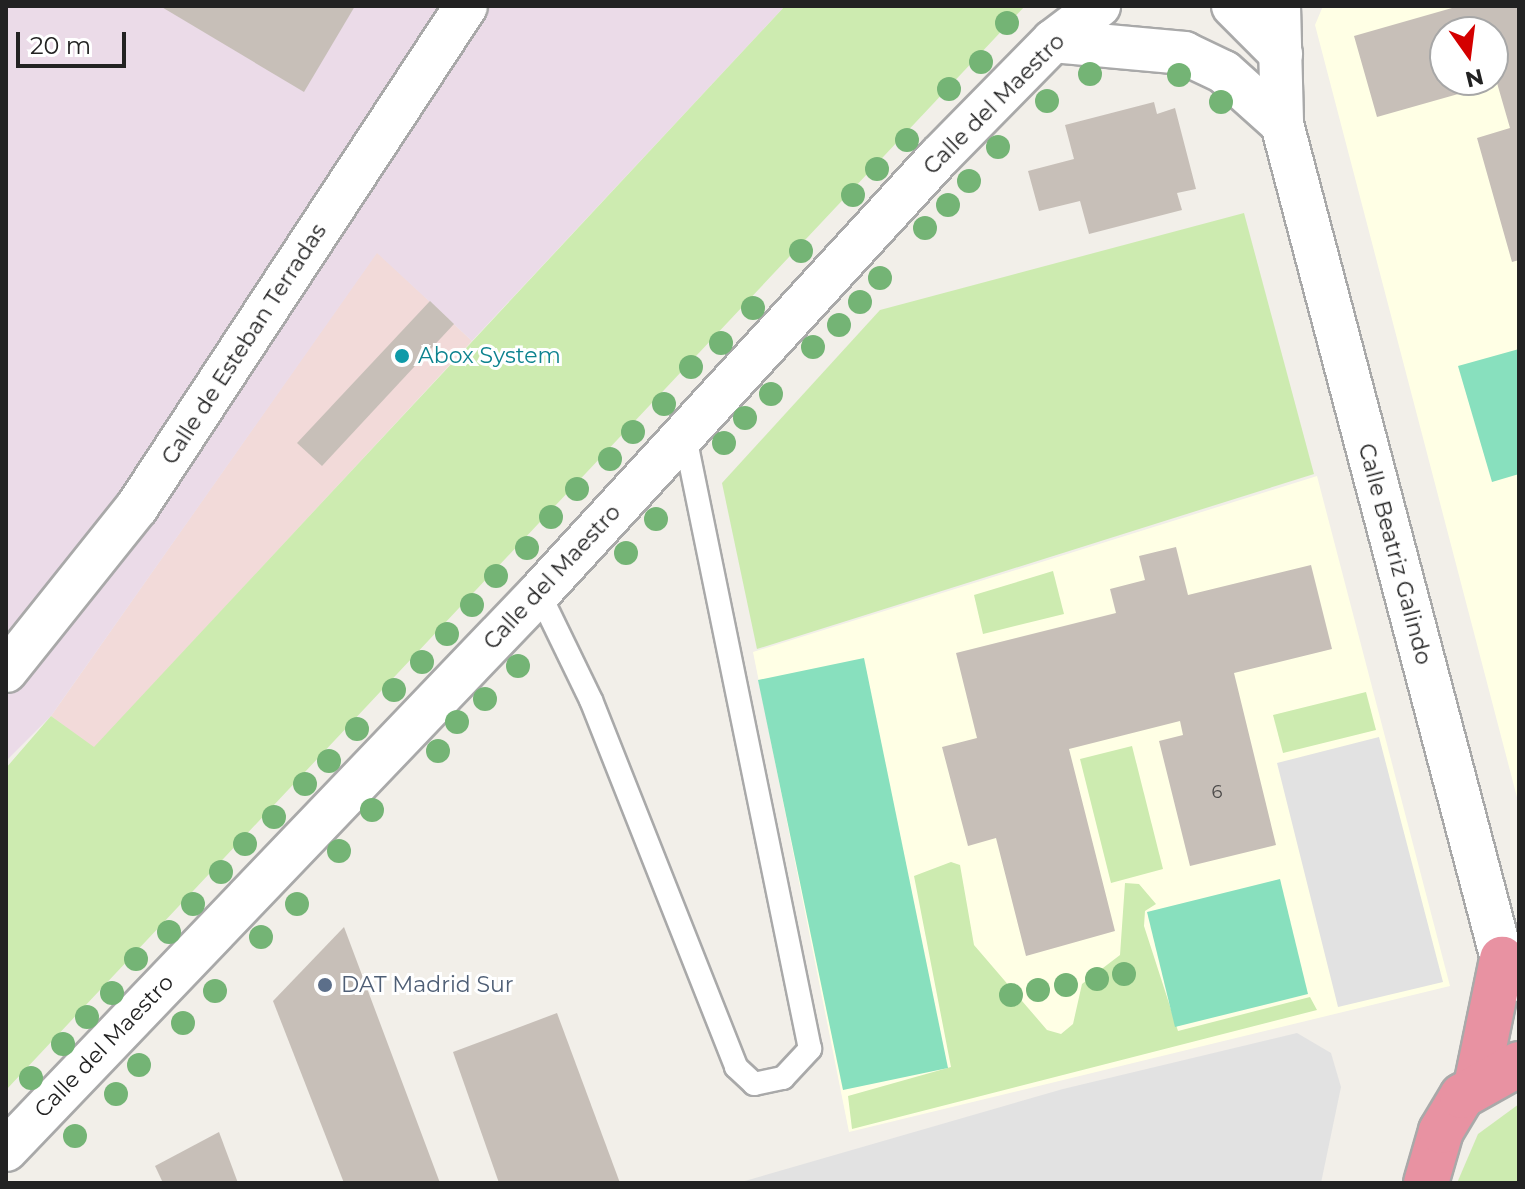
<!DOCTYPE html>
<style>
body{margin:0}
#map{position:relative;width:1525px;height:1189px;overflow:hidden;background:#f2efe9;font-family:Montserrat,sans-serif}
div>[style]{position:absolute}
.commercial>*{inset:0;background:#f2dad9}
.industrial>*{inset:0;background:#ebdbe8}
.education>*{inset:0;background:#ffffe5}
.grass>*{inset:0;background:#cdebb0}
.pitch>*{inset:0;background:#88e0be}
.parking>*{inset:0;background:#e2e2e2}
.building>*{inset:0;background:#c7bfb8}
.roads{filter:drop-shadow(2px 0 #a9a9a9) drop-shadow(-2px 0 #a9a9a9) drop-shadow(0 2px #a9a9a9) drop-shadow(0 -2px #a9a9a9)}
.lane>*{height:22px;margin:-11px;padding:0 11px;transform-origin:11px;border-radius:11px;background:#fff}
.street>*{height:42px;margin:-21px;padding:0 21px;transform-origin:21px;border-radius:21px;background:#fff}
.highway>*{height:44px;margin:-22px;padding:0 22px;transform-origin:22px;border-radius:22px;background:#e892a2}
.trees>*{width:24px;height:24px;margin:-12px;border-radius:50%;background:#74b475}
.dots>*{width:22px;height:22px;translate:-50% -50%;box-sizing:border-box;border:4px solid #fff;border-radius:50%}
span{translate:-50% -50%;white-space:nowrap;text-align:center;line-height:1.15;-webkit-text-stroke:6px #fff;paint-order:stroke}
.number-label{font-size:18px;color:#4b4948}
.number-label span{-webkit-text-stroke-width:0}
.street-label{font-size:22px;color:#222}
.culture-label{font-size:22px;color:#0d838f}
.left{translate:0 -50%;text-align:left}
.service-label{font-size:22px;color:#4e5e75}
.frame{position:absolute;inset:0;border:8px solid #222;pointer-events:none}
.north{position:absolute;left:1429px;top:16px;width:80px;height:80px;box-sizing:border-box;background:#fff;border:2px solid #a7a7a7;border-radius:50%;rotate:166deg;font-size:22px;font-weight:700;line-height:32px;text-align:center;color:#222}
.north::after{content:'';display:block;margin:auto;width:28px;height:36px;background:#d40000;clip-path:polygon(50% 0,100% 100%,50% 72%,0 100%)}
.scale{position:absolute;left:16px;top:32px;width:110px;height:36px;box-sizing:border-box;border:4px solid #222;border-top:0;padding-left:10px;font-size:24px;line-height:28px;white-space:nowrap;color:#222;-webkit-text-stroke:6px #fff;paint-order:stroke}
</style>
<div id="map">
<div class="commercial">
<i style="clip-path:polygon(377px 252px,472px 341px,94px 748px,51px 716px)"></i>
</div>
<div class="industrial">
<i style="clip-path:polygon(6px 6px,785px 6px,472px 341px,377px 253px,51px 716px,6px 761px)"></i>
</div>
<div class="education">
<i style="clip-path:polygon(evenodd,1323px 6px,1519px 6px,1519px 805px,1315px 25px,1323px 6px,1445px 32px,1493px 32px,1493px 80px,1445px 80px,1445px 32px)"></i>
<i style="clip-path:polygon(1317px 476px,1450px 986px,849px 1132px,753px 652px)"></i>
</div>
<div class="grass">
<i style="clip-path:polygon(785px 6px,1025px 6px,6px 1090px,6px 768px,51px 716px,94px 747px)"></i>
<i style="clip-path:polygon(1244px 213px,1314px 474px,757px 649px,722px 483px,880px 310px)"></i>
<i style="clip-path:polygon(1053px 571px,1064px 614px,983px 634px,974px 595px)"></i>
<i style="clip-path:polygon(1366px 692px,1376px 730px,1283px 753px,1273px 715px)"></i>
<i style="clip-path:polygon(1132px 746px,1163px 869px,1111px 883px,1080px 759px)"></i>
<i style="clip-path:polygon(951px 862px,960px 865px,974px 945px,1047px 1030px,1061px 1034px,1073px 1024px,1082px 984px,1120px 955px,1125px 883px,1139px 884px,1156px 904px,1145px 911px,1144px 926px,1178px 1031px,1310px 997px,1317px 1010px,852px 1129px,848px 1096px,951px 1067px,914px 876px)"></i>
<i style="clip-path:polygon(1519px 1104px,1519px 1183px,1457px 1183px,1478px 1134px)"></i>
</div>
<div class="pitch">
<i style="clip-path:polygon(1519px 349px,1519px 474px,1492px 482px,1458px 366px)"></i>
<i style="clip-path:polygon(864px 658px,948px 1068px,843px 1090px,758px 680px)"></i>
<i style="clip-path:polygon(1280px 879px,1308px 994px,1175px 1027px,1147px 912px)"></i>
</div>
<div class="parking">
<i style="clip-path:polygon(1379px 737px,1443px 982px,1338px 1007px,1277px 763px)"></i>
<i style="clip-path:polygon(1297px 1033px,1331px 1053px,1341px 1087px,1321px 1183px,738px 1183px,1063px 1089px)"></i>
</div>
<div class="building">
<i style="clip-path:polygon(160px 6px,355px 6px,304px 92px)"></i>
<i style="clip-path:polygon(evenodd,1459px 6px,1519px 6px,1519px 260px,1512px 262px,1477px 138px,1510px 128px,1497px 83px,1377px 117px,1354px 36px,1459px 6px,1445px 32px,1493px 32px,1493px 80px,1445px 80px,1445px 32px)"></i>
<i style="clip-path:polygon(1154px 102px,1157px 114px,1175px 108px,1196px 189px,1177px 193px,1182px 210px,1089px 234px,1080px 201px,1039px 211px,1028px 171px,1074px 159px,1065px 125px)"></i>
<i style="clip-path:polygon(430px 301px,454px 324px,322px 466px,297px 443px)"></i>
<i style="clip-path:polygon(1176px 547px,1188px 595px,1311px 565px,1332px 649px,1234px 673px,1276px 845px,1190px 866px,1159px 741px,1183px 735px,1180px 721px,1069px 749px,1115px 931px,1026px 956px,996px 838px,968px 846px,942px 747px,977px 738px,956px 653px,1116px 613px,1110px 589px,1145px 580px,1139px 556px)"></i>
<i style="clip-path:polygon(344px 927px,440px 1183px,344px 1183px,273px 1001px)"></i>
<i style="clip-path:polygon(557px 1013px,620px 1183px,499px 1183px,453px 1052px)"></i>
<i style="clip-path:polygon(219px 1132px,238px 1183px,163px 1183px,155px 1166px)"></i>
</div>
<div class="roads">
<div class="lane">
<i style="left:539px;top:593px;width:119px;rotate:64.1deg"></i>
<i style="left:591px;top:700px;width:395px;rotate:68.4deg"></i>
<i style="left:736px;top:1067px;width:25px;rotate:43deg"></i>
<i style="left:754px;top:1084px;width:30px;rotate:-12deg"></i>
<i style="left:783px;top:1078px;width:40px;rotate:-47deg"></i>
<i style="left:810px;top:1049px;width:630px;rotate:-101.54deg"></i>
</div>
<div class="street">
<i style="left:1233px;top:6px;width:68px;rotate:45deg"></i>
<i style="left:1279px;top:6px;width:118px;rotate:88.5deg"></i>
<i style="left:1282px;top:124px;width:863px;rotate:75.24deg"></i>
<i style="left:1502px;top:959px;width:27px;rotate:51deg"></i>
<i style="left:1053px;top:41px;width:132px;rotate:5.2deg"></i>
<i style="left:1184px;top:53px;width:44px;rotate:25.4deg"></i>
<i style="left:1224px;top:72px;width:78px;rotate:41.9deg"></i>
<i style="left:6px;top:671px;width:210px;rotate:-51.4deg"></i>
<i style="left:137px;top:507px;width:599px;rotate:-56.71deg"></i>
<i style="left:6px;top:1150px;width:771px;rotate:-46.26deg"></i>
<i style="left:539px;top:593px;width:592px;rotate:-47.47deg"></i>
<i style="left:939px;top:157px;width:163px;rotate:-45.5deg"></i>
<i style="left:1053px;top:41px;width:58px;rotate:-37.3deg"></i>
</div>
<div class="highway">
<i style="left:1476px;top:1086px;width:130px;rotate:-78.4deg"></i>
<i style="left:1426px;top:1183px;width:54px;rotate:-73.9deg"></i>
<i style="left:1441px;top:1131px;width:41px;rotate:-59deg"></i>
<i style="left:1462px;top:1096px;width:65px;rotate:-29.3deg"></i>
</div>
</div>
<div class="trees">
<i style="left:1007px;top:23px"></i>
<i style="left:981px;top:62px"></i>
<i style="left:1090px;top:74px"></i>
<i style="left:1179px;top:75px"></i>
<i style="left:949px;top:89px"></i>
<i style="left:1047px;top:101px"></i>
<i style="left:1221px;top:102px"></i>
<i style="left:907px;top:140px"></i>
<i style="left:998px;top:147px"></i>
<i style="left:877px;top:169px"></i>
<i style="left:969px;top:181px"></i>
<i style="left:853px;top:195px"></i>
<i style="left:948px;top:205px"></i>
<i style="left:925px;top:228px"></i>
<i style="left:801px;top:251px"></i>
<i style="left:880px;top:278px"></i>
<i style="left:860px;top:302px"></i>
<i style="left:753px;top:308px"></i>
<i style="left:839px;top:325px"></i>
<i style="left:721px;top:343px"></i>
<i style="left:813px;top:347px"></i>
<i style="left:691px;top:367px"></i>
<i style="left:771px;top:394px"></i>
<i style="left:664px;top:404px"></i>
<i style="left:745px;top:418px"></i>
<i style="left:633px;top:432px"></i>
<i style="left:724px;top:443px"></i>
<i style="left:610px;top:459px"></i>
<i style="left:577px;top:489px"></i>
<i style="left:551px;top:517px"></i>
<i style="left:656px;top:519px"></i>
<i style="left:527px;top:548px"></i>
<i style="left:626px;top:553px"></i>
<i style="left:496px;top:576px"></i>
<i style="left:472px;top:605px"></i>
<i style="left:447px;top:634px"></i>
<i style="left:422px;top:662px"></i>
<i style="left:518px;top:666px"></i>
<i style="left:394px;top:690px"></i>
<i style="left:485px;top:699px"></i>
<i style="left:457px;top:722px"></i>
<i style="left:357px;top:729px"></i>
<i style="left:438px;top:751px"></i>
<i style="left:329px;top:761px"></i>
<i style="left:305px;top:784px"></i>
<i style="left:372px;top:810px"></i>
<i style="left:274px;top:817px"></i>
<i style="left:245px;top:844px"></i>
<i style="left:339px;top:851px"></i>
<i style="left:221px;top:872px"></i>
<i style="left:193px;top:904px"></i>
<i style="left:297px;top:904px"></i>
<i style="left:169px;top:932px"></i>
<i style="left:261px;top:937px"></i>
<i style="left:136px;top:959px"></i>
<i style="left:1124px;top:974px"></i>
<i style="left:1097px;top:979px"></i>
<i style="left:1066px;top:985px"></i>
<i style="left:1038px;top:990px"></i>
<i style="left:215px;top:991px"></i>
<i style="left:112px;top:993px"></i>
<i style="left:1011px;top:995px"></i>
<i style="left:87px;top:1017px"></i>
<i style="left:183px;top:1023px"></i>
<i style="left:63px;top:1044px"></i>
<i style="left:139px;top:1065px"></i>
<i style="left:31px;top:1078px"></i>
<i style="left:116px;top:1094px"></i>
<i style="left:75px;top:1136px"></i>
</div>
<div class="dots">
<i style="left:402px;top:356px;background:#0f9aa8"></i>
<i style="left:325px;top:985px;background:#5c6f8a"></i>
</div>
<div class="number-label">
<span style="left:1217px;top:792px">6</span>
</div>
<div class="street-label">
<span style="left:994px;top:104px;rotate:-45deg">Calle del Maestro</span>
<span style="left:244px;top:344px;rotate:-57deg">Calle de Esteban Terradas</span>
<span style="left:1395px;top:554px;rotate:75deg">Calle Beatriz Galindo</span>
<span style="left:552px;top:577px;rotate:-47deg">Calle del Maestro</span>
<span style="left:104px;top:1046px;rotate:-46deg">Calle del Maestro</span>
</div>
<div class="culture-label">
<span class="left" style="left:418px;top:356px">Abox System</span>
</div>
<div class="service-label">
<span class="left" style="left:341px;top:985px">DAT Madrid Sur</span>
</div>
<div class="frame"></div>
<div class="north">N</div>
<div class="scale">20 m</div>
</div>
